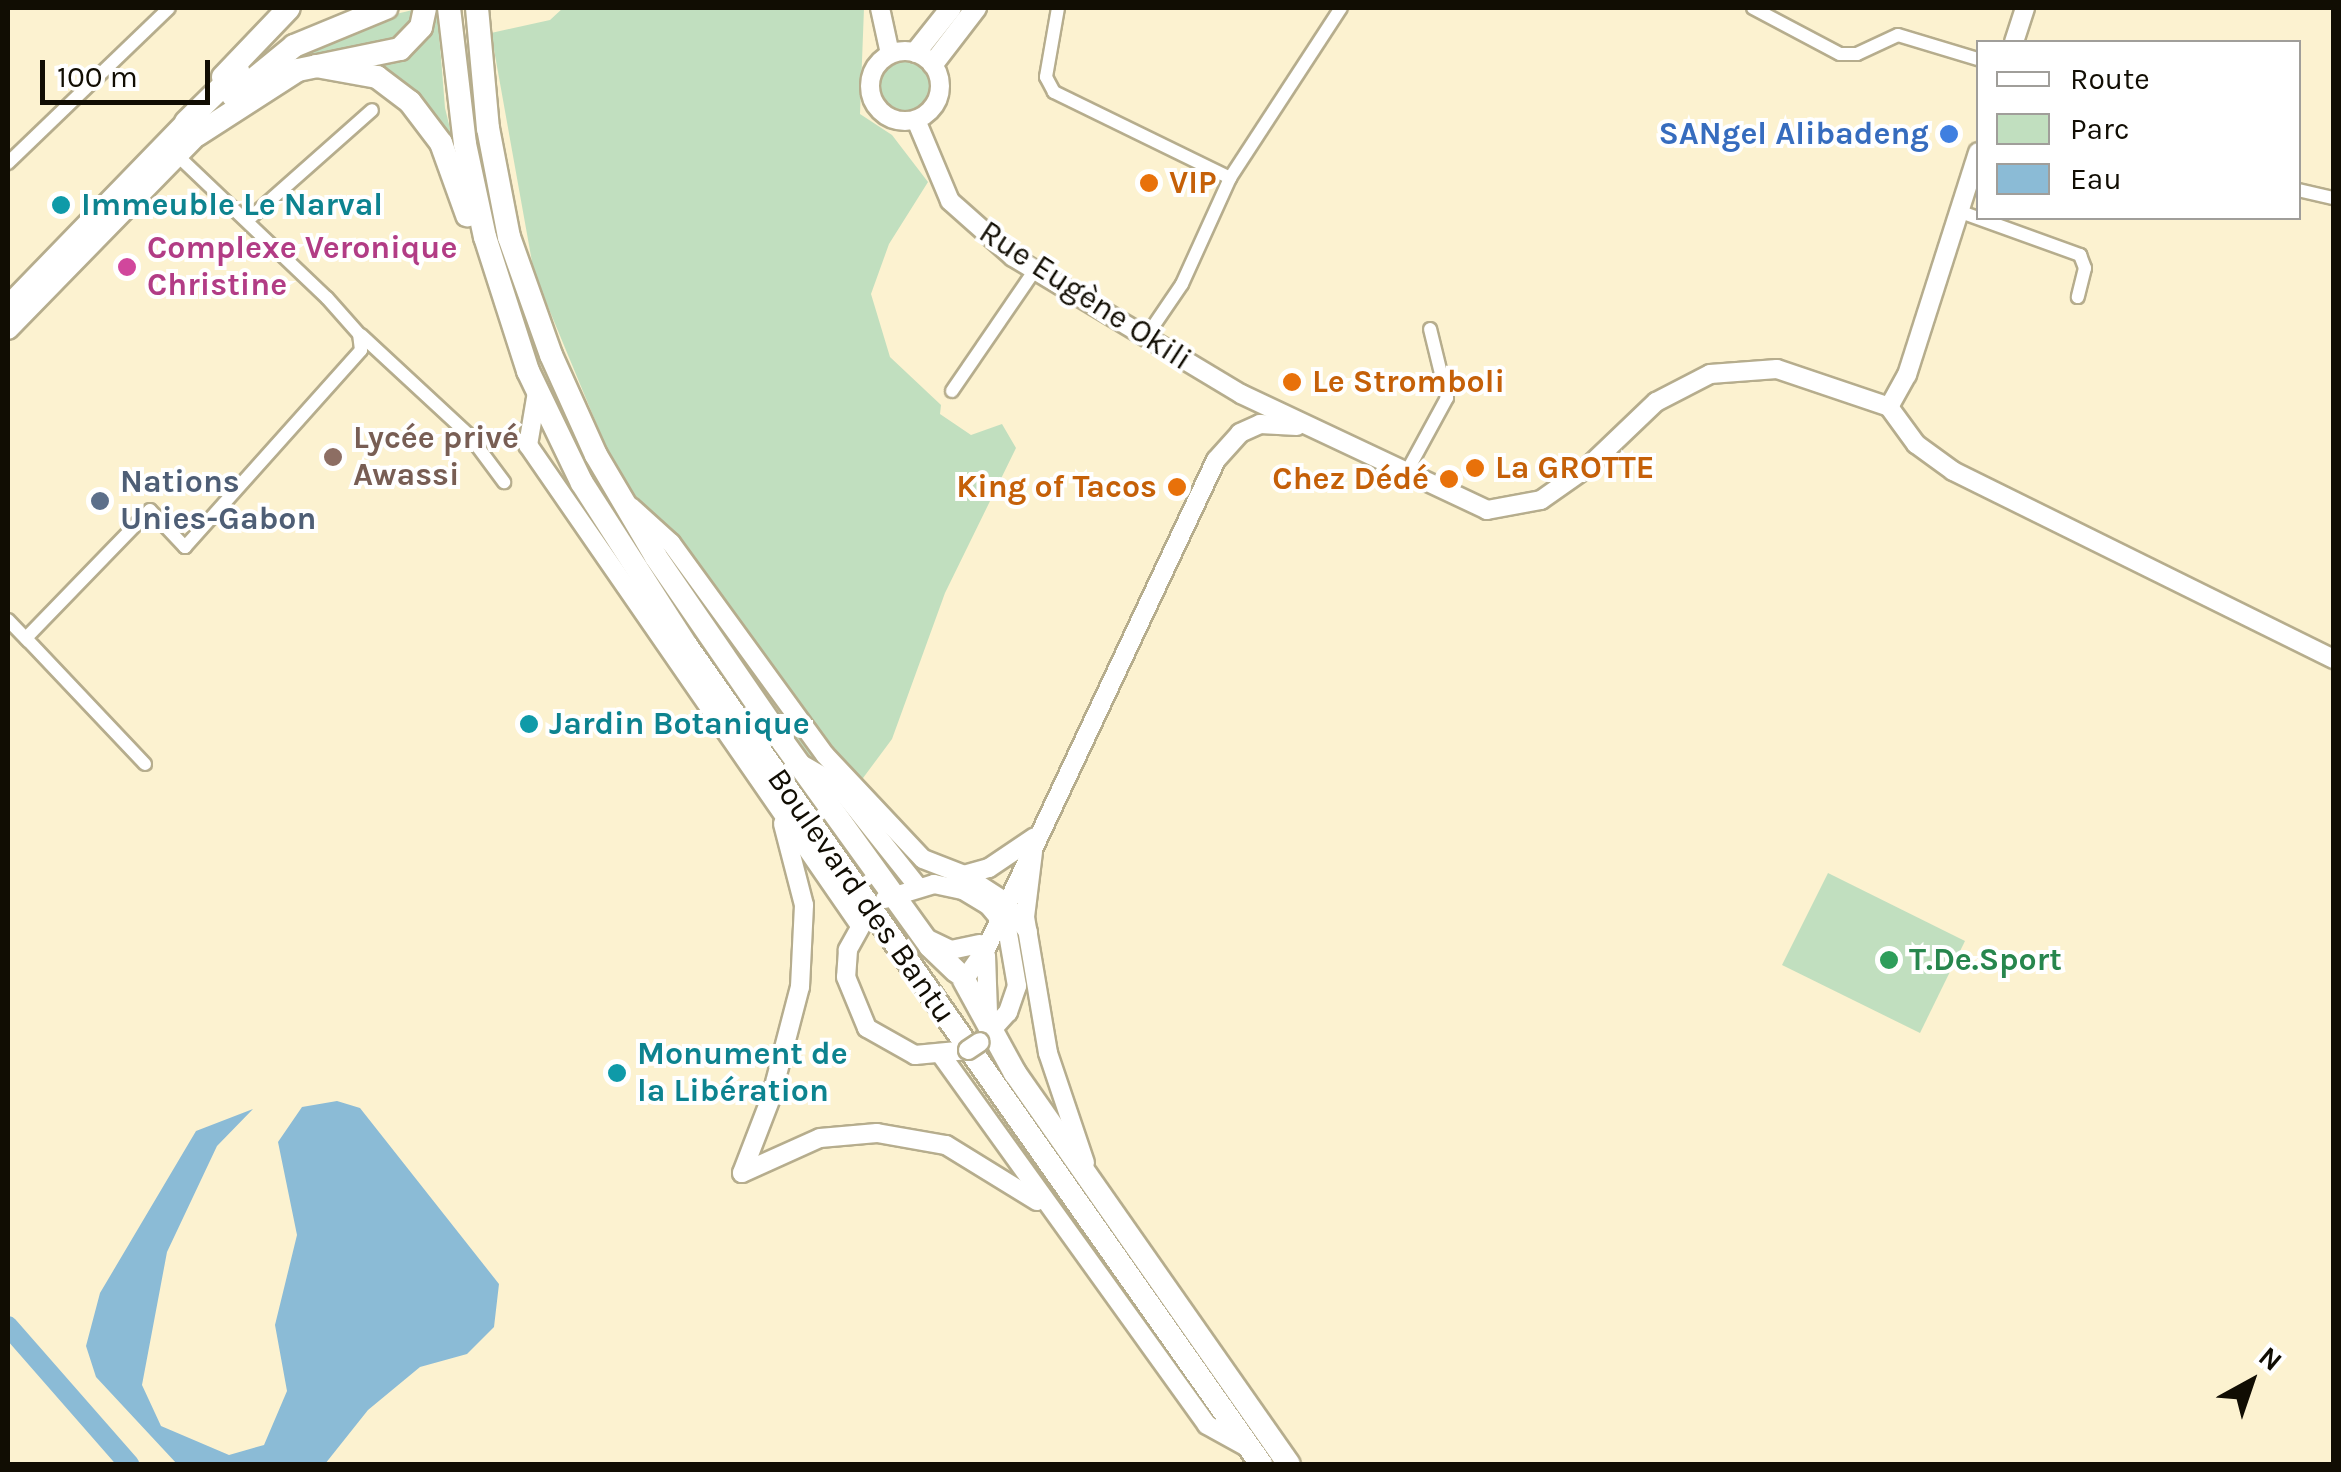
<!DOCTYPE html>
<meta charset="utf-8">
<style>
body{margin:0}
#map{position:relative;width:2341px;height:1472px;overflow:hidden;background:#fcf2d0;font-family:Karla,sans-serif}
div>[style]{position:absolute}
.green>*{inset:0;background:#c1dfbf}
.round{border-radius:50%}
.water>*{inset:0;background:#8bbbd6}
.river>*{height:20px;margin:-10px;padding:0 10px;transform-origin:10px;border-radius:10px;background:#8bbbd6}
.roads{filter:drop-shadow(2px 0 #b6ad8d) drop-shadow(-2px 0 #b6ad8d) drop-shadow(0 2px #b6ad8d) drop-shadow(0 -2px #b6ad8d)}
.street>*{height:12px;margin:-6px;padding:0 6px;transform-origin:6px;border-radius:6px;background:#fff}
.secondary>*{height:18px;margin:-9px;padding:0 9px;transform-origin:9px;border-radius:9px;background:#fff}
.secondary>.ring{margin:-9px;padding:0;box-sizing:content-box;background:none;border:18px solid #fff;border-radius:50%}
.primary>*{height:20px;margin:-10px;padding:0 10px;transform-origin:10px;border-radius:10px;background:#fff}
.highway>*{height:22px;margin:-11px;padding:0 11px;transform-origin:11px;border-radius:11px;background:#fff}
.bridges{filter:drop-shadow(2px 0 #b6ad8d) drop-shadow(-2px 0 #b6ad8d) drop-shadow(0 2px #b6ad8d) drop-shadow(0 -2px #b6ad8d)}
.secondary-bridge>*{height:18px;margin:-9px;padding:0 9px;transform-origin:9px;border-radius:9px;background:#fff}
.dots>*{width:28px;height:28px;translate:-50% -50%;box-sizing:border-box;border:5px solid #fff;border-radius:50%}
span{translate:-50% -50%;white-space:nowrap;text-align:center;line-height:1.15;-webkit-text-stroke:8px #fff;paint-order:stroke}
.shop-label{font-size:32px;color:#366cbe;font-weight:700}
.right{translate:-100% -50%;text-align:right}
.food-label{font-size:32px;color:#c56008;font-weight:700}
.left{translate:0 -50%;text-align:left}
.culture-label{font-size:32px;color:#0d838f;font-weight:700}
.hotel-label{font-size:32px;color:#b23c85;font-weight:700}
.street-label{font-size:32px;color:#110d03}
.education-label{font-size:32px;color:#785e54;font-weight:700}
.service-label{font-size:32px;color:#4e5e75;font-weight:700}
.leisure-label{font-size:32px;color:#27864d;font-weight:700}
.frame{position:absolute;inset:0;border:10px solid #110d03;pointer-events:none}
.legend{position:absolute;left:1976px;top:40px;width:325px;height:180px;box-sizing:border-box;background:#fff;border:2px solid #a09e9a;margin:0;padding:12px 18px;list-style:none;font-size:30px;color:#110d03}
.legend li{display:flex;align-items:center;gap:20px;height:50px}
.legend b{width:50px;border:2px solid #a09e9a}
.north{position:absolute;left:2201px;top:1332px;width:100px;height:100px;-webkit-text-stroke:8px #fff;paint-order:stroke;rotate:40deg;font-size:28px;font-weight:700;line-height:40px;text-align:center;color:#110d03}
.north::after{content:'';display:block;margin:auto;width:35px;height:45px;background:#110d03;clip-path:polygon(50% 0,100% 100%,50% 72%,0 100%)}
.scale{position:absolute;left:40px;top:60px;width:170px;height:45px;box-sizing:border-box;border:5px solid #110d03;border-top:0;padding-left:12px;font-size:30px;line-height:35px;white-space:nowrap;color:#110d03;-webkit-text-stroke:8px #fff;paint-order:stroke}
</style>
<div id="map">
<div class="green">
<i style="clip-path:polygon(421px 8px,407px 37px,276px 68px,375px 19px)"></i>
<i style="clip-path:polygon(429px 8px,437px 8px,445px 108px,459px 165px,357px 62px,392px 56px)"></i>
<i style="clip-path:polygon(563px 8px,864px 8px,860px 114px,892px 135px,928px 182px,889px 244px,871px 294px,890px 357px,941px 405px,940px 414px,971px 435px,1002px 424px,1016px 448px,945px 593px,892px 739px,843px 805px,641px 511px,604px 442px,534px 273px,491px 33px,550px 20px)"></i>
<i class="round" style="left:880px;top:61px;width:50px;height:50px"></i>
<i style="clip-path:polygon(1828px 873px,1965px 941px,1920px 1033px,1782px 965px)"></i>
</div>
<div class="water">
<i style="clip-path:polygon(337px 1101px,360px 1108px,499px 1284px,494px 1327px,467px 1354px,420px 1367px,368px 1410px,325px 1464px,177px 1464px,96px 1377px,86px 1346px,100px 1293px,196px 1131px,253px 1109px,217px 1146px,167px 1252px,142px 1385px,161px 1426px,229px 1455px,264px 1445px,287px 1391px,275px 1325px,297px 1235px,278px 1142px,302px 1107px)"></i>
</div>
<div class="river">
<i style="left:8px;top:1326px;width:184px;rotate:48.8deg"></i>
</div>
<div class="roads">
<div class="street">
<i style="left:1058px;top:8px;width:70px;rotate:99.9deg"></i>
<i style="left:1046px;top:77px;width:17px;rotate:62deg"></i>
<i style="left:1054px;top:92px;width:196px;rotate:26deg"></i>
<i style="left:1753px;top:8px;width:98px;rotate:27.9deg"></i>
<i style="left:1840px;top:54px;width:17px"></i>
<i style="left:1857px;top:54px;width:45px;rotate:-24.9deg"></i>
<i style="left:1898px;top:35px;width:84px;rotate:16.7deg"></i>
<i style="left:8px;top:163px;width:223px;rotate:-43.9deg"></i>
<i style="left:2298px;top:190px;width:37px;rotate:13deg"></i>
<i style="left:1961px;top:212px;width:127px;rotate:19.9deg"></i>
<i style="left:2080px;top:255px;width:14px;rotate:69deg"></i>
<i style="left:2085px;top:268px;width:30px;rotate:104deg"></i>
<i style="left:249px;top:219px;width:164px;rotate:-41.5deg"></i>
<i style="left:361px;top:335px;width:147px;rotate:42.8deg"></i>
<i style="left:469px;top:435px;width:59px;rotate:53.3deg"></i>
<i style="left:1146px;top:337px;width:64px;rotate:-55.8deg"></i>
<i style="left:1182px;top:284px;width:116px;rotate:-65.6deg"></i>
<i style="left:1230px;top:178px;width:203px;rotate:-56.9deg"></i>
<i style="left:952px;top:391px;width:147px;rotate:-55.6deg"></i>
<i style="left:1405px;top:475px;width:88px;rotate:-61.4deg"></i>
<i style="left:1447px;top:398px;width:71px;rotate:-103.8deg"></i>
<i style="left:8px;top:620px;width:30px;rotate:46deg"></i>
<i style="left:145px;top:764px;width:173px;rotate:-133.4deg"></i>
<i style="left:26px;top:638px;width:178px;rotate:-45.9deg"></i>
<i style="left:150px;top:510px;width:51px;rotate:46.6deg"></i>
<i style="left:185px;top:547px;width:264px;rotate:-48.2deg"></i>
<i style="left:361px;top:350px;width:16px;rotate:-97deg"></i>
<i style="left:359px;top:334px;width:48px;rotate:-131.6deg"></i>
<i style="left:327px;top:298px;width:207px;rotate:-136.4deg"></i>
</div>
<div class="secondary">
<i style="left:880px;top:8px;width:47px;rotate:77.7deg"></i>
<i style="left:2014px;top:42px;width:36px;rotate:-72deg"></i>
<i class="ring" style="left:870px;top:51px;width:52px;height:52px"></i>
<i style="left:916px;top:120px;width:88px;rotate:67.2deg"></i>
<i style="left:950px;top:201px;width:84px;rotate:41.6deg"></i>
<i style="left:1013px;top:257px;width:266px;rotate:31deg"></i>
<i style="left:1241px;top:394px;width:272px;rotate:25.2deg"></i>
<i style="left:1487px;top:510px;width:55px;rotate:-10.5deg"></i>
<i style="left:1541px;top:500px;width:57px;rotate:-35.1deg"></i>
<i style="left:1588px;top:467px;width:94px;rotate:-43.7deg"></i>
<i style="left:1656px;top:402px;width:61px;rotate:-27.4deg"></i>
<i style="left:1710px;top:374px;width:67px;rotate:-4.3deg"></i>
<i style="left:1777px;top:369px;width:118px;rotate:18.7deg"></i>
<i style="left:537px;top:392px;width:54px;rotate:99.6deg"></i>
<i style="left:528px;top:445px;width:582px;rotate:55.35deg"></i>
<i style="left:1889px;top:407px;width:46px;rotate:53.9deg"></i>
<i style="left:1916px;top:444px;width:46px;rotate:36.1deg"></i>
<i style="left:1953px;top:471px;width:425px;rotate:26.3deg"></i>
<i style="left:1889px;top:407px;width:37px;rotate:-61deg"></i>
<i style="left:1907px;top:375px;width:234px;rotate:-72.3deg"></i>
<i style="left:631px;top:507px;width:54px;rotate:42deg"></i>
<i style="left:671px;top:543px;width:262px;rotate:54deg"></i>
<i style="left:825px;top:755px;width:143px;rotate:46.7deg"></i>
<i style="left:923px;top:859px;width:44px;rotate:21.3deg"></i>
<i style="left:964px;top:875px;width:26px;rotate:-16deg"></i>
<i style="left:989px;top:868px;width:55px;rotate:-34deg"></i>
<i style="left:803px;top:765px;width:39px;rotate:30deg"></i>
<i style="left:837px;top:785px;width:130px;rotate:51.5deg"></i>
<i style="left:1033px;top:852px;width:65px;rotate:97deg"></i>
<i style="left:1025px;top:917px;width:138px;rotate:80.4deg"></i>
<i style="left:1048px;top:1053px;width:116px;rotate:71.4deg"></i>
<i style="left:964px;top:875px;width:48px;rotate:33deg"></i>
<i style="left:1004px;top:901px;width:39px;rotate:52deg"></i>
<i style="left:885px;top:899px;width:51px;rotate:-17deg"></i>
<i style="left:934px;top:884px;width:30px;rotate:12deg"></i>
<i style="left:963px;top:890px;width:29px;rotate:31deg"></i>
<i style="left:988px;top:905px;width:30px;rotate:50deg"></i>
<i style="left:1007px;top:928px;width:59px;rotate:80.2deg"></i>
<i style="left:1017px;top:986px;width:28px;rotate:109deg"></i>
<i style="left:1008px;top:1012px;width:36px;rotate:132deg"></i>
<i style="left:866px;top:917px;width:38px;rotate:119deg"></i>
<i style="left:848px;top:950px;width:27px;rotate:94deg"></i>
<i style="left:846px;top:977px;width:55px;rotate:67.6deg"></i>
<i style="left:867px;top:1028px;width:55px;rotate:29.4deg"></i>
<i style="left:915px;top:1055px;width:53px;rotate:-5.4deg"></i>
<i style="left:928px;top:939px;width:25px;rotate:26deg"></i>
<i style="left:951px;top:950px;width:29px;rotate:-12deg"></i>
<i style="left:986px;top:955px;width:58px;rotate:88deg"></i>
<i style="left:964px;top:980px;width:38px;rotate:-55deg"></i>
<i style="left:986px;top:949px;width:540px;rotate:-64.81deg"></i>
<i style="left:1216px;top:460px;width:36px;rotate:-48deg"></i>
<i style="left:1240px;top:433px;width:22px;rotate:-24deg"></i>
<i style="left:1260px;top:424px;width:37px;rotate:3deg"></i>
<i style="left:942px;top:1056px;width:454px;rotate:54.3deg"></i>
<i style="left:1207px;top:1425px;width:46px;rotate:28.8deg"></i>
<i style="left:742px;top:1173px;width:80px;rotate:-68.9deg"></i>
<i style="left:771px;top:1098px;width:115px;rotate:-75.4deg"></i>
<i style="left:800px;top:987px;width:82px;rotate:-87.2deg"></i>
<i style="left:804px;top:905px;width:84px;rotate:-104.5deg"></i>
<i style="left:742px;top:1173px;width:85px;rotate:-24.2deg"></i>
<i style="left:820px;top:1138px;width:57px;rotate:-5deg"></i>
<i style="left:877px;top:1133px;width:70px;rotate:9.9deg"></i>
<i style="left:946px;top:1145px;width:107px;rotate:31.6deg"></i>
</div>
<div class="primary">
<i style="left:916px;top:52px;width:56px;rotate:-51.5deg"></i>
<i style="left:933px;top:64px;width:71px;rotate:-52.5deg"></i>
<i style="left:8px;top:306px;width:256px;rotate:-45.9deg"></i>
<i style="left:8px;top:329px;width:271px;rotate:-45.7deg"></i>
</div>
<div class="highway">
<i style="left:449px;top:8px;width:137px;rotate:83.3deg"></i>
<i style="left:465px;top:144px;width:95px;rotate:77.9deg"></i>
<i style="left:485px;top:237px;width:141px;rotate:72.2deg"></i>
<i style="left:528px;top:371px;width:124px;rotate:64.3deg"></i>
<i style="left:582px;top:483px;width:193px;rotate:57.3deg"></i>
<i style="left:686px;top:645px;width:1001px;rotate:54.93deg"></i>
<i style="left:477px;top:8px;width:121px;rotate:84.8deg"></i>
<i style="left:488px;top:128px;width:111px;rotate:79.1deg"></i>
<i style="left:509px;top:237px;width:125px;rotate:70.4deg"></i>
<i style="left:551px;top:355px;width:110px;rotate:65.8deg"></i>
<i style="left:596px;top:455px;width:118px;rotate:59.5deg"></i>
<i style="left:656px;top:557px;width:224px;rotate:55.5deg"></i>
<i style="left:783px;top:742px;width:251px;rotate:54.2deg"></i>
<i style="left:930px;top:946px;width:37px;rotate:44deg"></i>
<i style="left:316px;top:66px;width:62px;rotate:10.2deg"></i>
<i style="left:377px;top:77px;width:41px;rotate:37.1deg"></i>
<i style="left:410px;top:102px;width:51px;rotate:52.9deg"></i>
<i style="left:441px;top:143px;width:77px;rotate:70.1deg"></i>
<i style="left:223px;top:77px;width:95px;rotate:-46.3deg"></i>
<i style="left:233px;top:96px;width:79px;rotate:-39.3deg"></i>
<i style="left:294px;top:46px;width:100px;rotate:-22.4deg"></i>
<i style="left:186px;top:122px;width:73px;rotate:-44.4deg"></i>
<i style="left:197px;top:135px;width:120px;rotate:-32.8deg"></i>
<i style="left:298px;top:70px;width:104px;rotate:-11.6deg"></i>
<i style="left:400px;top:49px;width:30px;rotate:-46deg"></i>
<i style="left:421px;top:27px;width:19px;rotate:-78deg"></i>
<i style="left:964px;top:980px;width:106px;rotate:61.3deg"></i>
<i style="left:1015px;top:1073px;width:477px;rotate:55deg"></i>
</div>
</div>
<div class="bridges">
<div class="secondary-bridge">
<i style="left:968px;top:1050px;width:14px;rotate:-34deg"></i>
</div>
</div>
<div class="dots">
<i style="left:1949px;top:134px;background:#3f7fe0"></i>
<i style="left:1149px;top:183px;background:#e8710a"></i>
<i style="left:61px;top:205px;background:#0f9aa8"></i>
<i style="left:127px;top:267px;background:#d1479c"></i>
<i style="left:1292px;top:382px;background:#e8710a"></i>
<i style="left:333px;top:457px;background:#8d6e63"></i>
<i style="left:1475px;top:468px;background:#e8710a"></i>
<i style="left:1449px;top:479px;background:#e8710a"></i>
<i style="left:1177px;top:487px;background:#e8710a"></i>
<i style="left:100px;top:501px;background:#5c6f8a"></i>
<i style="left:529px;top:724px;background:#0f9aa8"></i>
<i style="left:1889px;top:960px;background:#2e9e5b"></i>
<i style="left:617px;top:1073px;background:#0f9aa8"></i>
</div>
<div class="shop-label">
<span class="right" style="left:1929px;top:134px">SANgel Alibadeng</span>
</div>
<div class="food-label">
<span class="left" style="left:1169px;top:183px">VIP</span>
<span class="left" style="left:1312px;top:382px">Le Stromboli</span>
<span class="left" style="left:1495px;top:468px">La GROTTE</span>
<span class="right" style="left:1429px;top:479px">Chez Dédé</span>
<span class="right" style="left:1157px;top:487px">King of Tacos</span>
</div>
<div class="culture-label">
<span class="left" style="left:81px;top:205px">Immeuble Le Narval</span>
<span class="left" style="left:549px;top:724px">Jardin Botanique</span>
<span class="left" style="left:637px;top:1073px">Monument de<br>la Libération</span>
</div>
<div class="hotel-label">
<span class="left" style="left:147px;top:267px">Complexe Veronique<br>Christine</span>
</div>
<div class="street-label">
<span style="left:1085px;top:296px;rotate:33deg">Rue Eugène Okili</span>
<span style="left:861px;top:896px;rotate:55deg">Boulevard des Bantu</span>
</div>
<div class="education-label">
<span class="left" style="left:353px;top:457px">Lycée privé<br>Awassi</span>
</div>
<div class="service-label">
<span class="left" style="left:120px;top:501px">Nations<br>Unies-Gabon</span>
</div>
<div class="leisure-label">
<span class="left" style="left:1909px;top:960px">T.De.Sport</span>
</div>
<div class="frame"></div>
<ul class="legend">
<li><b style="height:12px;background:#fff"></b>Route</li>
<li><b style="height:28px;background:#c1dfbf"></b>Parc</li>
<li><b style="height:28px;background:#8bbbd6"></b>Eau</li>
</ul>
<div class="north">N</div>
<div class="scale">100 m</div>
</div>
